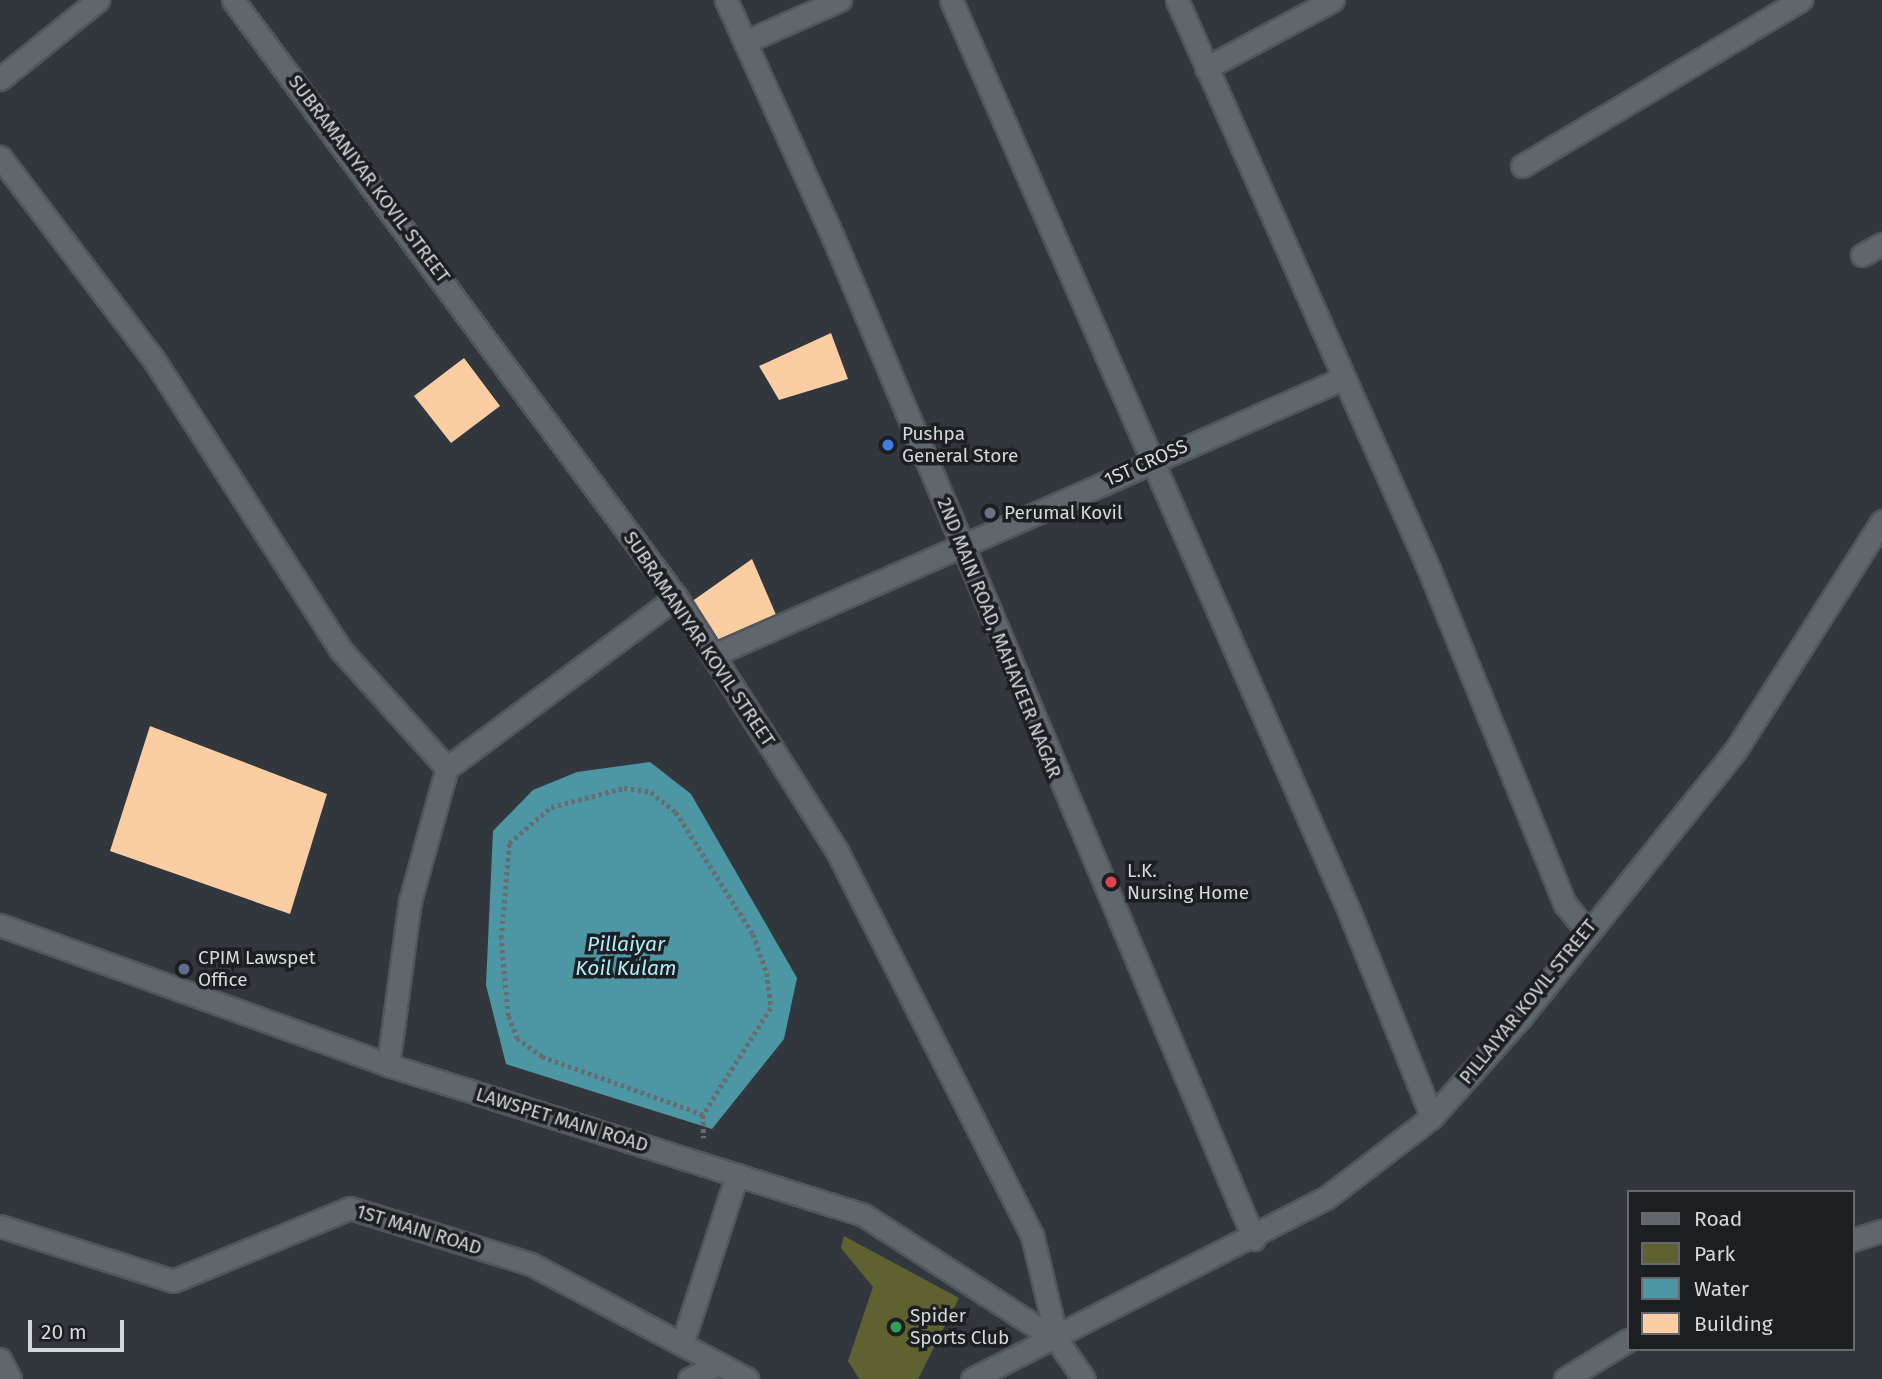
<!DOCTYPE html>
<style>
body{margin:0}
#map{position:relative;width:1882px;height:1379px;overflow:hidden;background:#31373d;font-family:"Fira Sans",sans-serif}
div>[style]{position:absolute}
.green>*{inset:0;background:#5f6230}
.water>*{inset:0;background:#4d97a5}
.building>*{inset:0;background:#facea2}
.path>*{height:4.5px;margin-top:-2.25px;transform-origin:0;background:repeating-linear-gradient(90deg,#676c71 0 3.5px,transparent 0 7px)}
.roads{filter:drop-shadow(2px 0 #51565b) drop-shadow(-2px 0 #51565b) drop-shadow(0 2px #51565b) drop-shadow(0 -2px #51565b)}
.minor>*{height:21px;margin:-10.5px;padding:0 10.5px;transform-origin:10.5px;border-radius:10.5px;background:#5f666c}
.dots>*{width:19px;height:19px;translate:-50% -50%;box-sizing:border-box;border:4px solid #1c1e21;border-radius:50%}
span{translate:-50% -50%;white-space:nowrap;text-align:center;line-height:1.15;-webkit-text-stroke:7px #1c1e21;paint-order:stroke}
.street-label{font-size:19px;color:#d4d7db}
.poi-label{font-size:19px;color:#d4d7db}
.left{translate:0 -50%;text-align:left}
.water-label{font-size:21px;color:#afecf9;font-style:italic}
.legend{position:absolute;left:1627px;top:1190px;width:228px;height:161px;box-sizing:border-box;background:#1c1e21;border:2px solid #66686b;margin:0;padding:9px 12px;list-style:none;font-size:21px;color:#d4d7db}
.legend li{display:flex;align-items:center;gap:14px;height:35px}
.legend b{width:35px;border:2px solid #66686b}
.scale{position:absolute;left:28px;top:1320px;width:96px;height:32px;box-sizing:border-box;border:4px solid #d4d7db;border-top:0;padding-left:9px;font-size:21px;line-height:24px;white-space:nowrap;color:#d4d7db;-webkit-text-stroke:5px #1c1e21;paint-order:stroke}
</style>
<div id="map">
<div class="green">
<i style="clip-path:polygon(844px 1236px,959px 1298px,918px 1379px,859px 1379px,848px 1361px,873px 1287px,841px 1248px)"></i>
</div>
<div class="water">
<i style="clip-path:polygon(650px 762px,691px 794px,797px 978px,784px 1039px,712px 1129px,506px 1064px,486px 985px,493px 831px,533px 790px,577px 772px)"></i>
</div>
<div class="building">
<i style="clip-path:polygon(831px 333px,848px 379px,779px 400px,759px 366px)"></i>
<i style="clip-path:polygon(464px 358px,500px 406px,451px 443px,414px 396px)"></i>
<i style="clip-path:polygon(752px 559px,783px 631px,727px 660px,691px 602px)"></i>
<i style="clip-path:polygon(150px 726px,327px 794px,290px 914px,110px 851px)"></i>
</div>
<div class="path">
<i style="left:624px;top:788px;width:27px;rotate:8deg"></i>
<i style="left:651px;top:792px;width:32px;rotate:39deg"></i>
<i style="left:676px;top:812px;width:144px;rotate:57.7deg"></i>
<i style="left:753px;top:934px;width:41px;rotate:70.3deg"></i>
<i style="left:767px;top:973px;width:35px;rotate:83deg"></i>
<i style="left:771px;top:1008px;width:127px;rotate:122.4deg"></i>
<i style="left:703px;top:1115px;width:171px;rotate:-160.2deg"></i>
<i style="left:542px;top:1057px;width:31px;rotate:-144deg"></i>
<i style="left:517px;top:1039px;width:25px;rotate:-111deg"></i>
<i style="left:508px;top:1016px;width:78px;rotate:-95.1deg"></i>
<i style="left:501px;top:938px;width:95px;rotate:-85.2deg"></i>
<i style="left:509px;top:843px;width:55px;rotate:-40.6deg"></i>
<i style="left:551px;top:807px;width:75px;rotate:-14.6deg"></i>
<i style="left:703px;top:1115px;width:23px;rotate:88deg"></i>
</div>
<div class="roads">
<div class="minor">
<i style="left:233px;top:0;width:743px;rotate:53.42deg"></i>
<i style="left:676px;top:597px;width:301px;rotate:57.6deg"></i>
<i style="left:837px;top:851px;width:431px;rotate:63.1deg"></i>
<i style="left:1032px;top:1235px;width:108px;rotate:76.6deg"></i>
<i style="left:726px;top:0;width:260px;rotate:65.7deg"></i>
<i style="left:833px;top:237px;width:1087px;rotate:67.21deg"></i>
<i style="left:951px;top:0;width:994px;rotate:66.4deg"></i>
<i style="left:1349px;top:911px;width:222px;rotate:68.1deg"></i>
<i style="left:1177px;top:0;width:620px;rotate:66.12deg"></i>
<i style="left:1428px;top:567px;width:364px;rotate:67.9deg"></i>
<i style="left:1565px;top:904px;width:33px;rotate:51deg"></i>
<i style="left:745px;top:42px;width:104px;rotate:-23.9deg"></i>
<i style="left:1206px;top:68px;width:144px;rotate:-28.2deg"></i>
<i style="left:0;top:79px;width:126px;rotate:-38.9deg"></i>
<i style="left:0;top:157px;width:255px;rotate:52.8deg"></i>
<i style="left:154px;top:360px;width:344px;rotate:57.2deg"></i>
<i style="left:340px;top:649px;width:160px;rotate:48deg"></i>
<i style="left:1522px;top:166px;width:325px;rotate:-30.8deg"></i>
<i style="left:1862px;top:255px;width:23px;rotate:-29deg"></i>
<i style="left:713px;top:655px;width:687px;rotate:-23.69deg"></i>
<i style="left:0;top:925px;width:412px;rotate:19.8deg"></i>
<i style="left:388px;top:1065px;width:497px;rotate:17.5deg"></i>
<i style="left:862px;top:1214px;width:232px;rotate:32.9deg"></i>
<i style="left:1057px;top:1340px;width:47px;rotate:55.3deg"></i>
<i style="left:388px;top:1065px;width:165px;rotate:-82.4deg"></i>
<i style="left:410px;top:901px;width:138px;rotate:-74.5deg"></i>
<i style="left:447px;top:768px;width:286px;rotate:-36.7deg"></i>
<i style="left:0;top:1226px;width:182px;rotate:17.6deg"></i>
<i style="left:173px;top:1281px;width:191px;rotate:-22.4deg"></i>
<i style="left:350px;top:1208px;width:189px;rotate:17.2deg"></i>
<i style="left:531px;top:1264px;width:245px;rotate:28deg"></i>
<i style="left:1852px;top:1240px;width:31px;rotate:-17deg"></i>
<i style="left:682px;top:1344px;width:178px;rotate:-72deg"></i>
<i style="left:0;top:1359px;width:22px;rotate:63deg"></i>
<i style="left:689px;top:1379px;width:34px;rotate:-26deg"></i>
<i style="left:972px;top:1379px;width:398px;rotate:-27.1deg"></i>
<i style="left:1326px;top:1198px;width:133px;rotate:-37.4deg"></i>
<i style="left:1432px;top:1117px;width:134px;rotate:-48.3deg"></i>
<i style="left:1521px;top:1017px;width:341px;rotate:-51.2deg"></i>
<i style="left:1735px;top:751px;width:273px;rotate:-57.4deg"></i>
<i style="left:1565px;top:1379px;width:74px;rotate:-31.8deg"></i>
</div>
</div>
<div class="dots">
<i style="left:888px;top:445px;background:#3f7fe0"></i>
<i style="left:990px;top:513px;background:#6b7280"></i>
<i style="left:1111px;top:882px;background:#e0444e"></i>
<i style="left:184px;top:969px;background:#5c6f8a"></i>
<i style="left:896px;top:1327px;background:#2e9e5b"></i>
</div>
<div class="street-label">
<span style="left:369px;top:179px;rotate:53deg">SUBRAMANIYAR KOVIL STREET</span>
<span style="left:1146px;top:463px;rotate:-24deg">1ST CROSS</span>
<span style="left:999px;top:638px;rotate:68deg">2ND MAIN ROAD, MAHAVEER NAGAR</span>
<span style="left:699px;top:639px;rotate:56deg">SUBRAMANIYAR KOVIL STREET</span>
<span style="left:1528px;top:1002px;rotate:-51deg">PILLAIYAR KOVIL STREET</span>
<span style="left:562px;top:1120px;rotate:17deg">LAWSPET MAIN ROAD</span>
<span style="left:419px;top:1230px;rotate:17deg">1ST MAIN ROAD</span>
</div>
<div class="poi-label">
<span class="left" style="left:902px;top:445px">Pushpa<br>General Store</span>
<span class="left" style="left:1004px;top:513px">Perumal Kovil</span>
<span class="left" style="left:1127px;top:882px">L.K.<br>Nursing Home</span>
<span class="left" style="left:198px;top:969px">CPIM Lawspet<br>Office</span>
<span class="left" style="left:910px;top:1327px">Spider<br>Sports Club</span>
</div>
<div class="water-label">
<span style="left:626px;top:956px">Pillaiyar<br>Koil Kulam</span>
</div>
<ul class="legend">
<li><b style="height:9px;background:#5f666c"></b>Road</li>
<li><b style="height:19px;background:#5f6230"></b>Park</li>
<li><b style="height:19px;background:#4d97a5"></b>Water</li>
<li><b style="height:19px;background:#facea2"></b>Building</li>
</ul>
<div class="scale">20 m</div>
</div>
